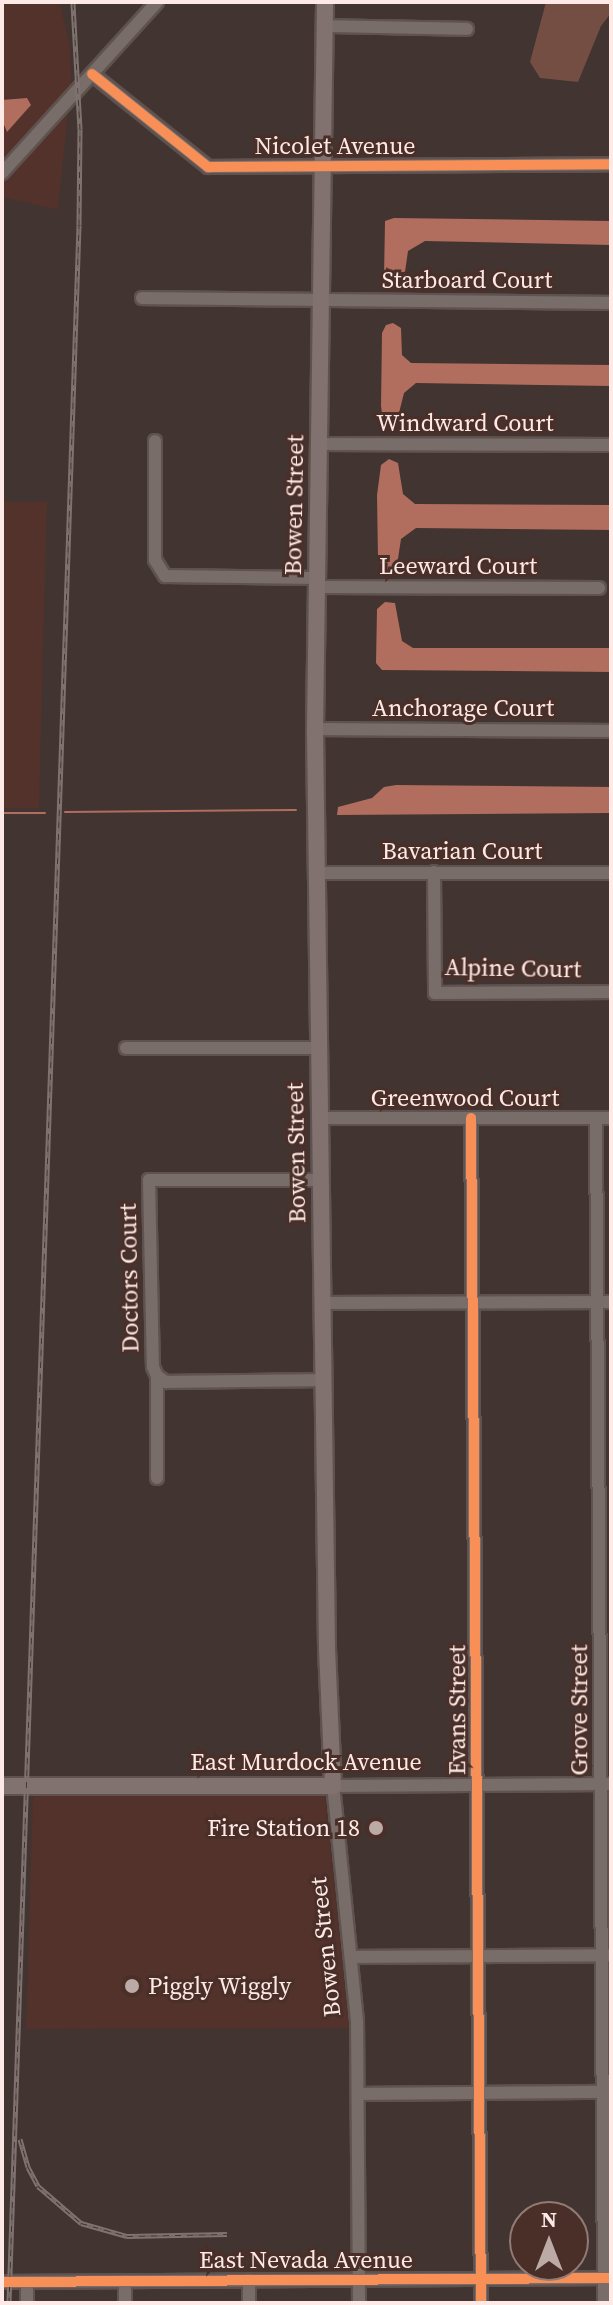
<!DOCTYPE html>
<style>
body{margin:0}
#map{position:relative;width:613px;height:2305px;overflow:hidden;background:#423431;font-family:"Source Serif 4",serif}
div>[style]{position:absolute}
.built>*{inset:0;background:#52322b}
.green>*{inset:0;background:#744d43}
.water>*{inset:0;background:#b16d5d}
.stream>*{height:2px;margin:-1px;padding:0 1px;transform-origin:1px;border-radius:1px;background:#b16d5d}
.roads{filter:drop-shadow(2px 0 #5f524f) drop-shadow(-2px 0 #5f524f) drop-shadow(0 2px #5f524f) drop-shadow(0 -2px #5f524f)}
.minor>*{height:12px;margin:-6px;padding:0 6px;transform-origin:6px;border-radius:6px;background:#796d6a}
.major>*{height:16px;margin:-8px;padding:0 8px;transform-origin:8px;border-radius:8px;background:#81726f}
.rail>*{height:5px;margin-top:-2.5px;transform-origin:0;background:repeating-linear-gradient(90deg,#4a2f29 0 6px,#7e7370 0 12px);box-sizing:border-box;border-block:2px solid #7e7370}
.cycleway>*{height:10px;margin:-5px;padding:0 5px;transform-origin:5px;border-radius:5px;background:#f78f57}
.dots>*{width:22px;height:22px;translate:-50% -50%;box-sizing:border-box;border:4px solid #4a2f29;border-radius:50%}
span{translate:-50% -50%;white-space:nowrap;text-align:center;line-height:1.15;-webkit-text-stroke:6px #4a2f29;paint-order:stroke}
.street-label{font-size:24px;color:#fdeae6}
.poi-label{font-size:24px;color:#fdeae6}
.right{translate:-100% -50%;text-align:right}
.left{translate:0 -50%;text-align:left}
.frame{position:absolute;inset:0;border:4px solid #fdeae6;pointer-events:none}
.north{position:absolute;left:509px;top:2201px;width:80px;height:80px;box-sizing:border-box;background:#4a2f29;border:2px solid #927a75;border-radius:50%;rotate:0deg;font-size:22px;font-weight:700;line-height:32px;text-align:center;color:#fdeae6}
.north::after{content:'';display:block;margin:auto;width:28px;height:36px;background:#bcaaa7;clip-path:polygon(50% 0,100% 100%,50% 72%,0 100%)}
</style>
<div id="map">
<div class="built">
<i style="clip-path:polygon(2px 2px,58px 2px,61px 8px,70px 46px,71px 82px,58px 210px,2px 197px)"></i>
<i style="clip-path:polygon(2px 502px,47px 502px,39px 808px,2px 808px)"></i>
<i style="clip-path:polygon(33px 1794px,325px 1796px,349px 2028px,26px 2029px)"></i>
</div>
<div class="green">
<i style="clip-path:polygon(546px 2px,611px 2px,611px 13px,601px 26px,578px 82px,540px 78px,530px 62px)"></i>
</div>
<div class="water">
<i style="clip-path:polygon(27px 98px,31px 105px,7px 132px,2px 120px,2px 100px)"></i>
<i style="clip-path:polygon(394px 218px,611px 221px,611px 245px,425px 241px,408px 251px,403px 286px,397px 287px,384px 276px,385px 221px)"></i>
<i style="clip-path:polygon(393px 323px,401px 328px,402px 355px,411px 363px,611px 365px,611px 386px,416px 383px,404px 393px,397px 421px,388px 426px,383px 421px,381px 406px,382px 333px,386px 325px)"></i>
<i style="clip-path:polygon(389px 459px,398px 463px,403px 494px,415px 504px,611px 505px,611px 530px,416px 528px,401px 539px,396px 572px,385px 572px,378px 559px,377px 495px,381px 465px)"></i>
<i style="clip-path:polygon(385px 602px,395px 603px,402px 641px,413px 648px,611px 648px,611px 672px,382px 670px,376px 663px,377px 609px)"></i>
<i style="clip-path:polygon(396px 785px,611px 787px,611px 813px,337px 815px,338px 807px,372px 798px,384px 787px)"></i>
</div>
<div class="stream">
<i style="left:65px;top:812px;width:231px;rotate:-0.5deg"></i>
<i style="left:2px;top:813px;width:43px"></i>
</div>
<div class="roads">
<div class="minor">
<i style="left:325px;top:26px;width:142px;rotate:1.2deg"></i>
<i style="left:92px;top:74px;width:149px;rotate:38.7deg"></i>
<i style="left:208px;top:167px;width:403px;rotate:-0.4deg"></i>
<i style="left:2px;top:173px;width:231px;rotate:-47.8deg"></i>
<i style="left:142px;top:298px;width:469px;rotate:0.6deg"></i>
<i style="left:155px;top:441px;width:119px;rotate:90deg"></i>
<i style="left:155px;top:560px;width:19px;rotate:58deg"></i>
<i style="left:165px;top:576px;width:151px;rotate:0.8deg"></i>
<i style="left:318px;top:444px;width:293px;rotate:0.2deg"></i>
<i style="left:317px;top:587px;width:282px;rotate:0.2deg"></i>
<i style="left:315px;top:729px;width:296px;rotate:0.4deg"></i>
<i style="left:434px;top:872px;width:121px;rotate:89.5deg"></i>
<i style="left:435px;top:993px;width:176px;rotate:-0.3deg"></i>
<i style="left:316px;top:873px;width:293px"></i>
<i style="left:126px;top:1048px;width:193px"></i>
<i style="left:319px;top:1118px;width:292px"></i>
<i style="left:471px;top:1118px;width:1185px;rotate:89.52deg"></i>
<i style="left:596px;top:1118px;width:1185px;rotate:89.61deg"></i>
<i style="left:320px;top:1180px;width:171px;rotate:180deg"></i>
<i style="left:149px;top:1180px;width:187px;rotate:88.8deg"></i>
<i style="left:153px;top:1367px;width:10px;rotate:66deg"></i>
<i style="left:157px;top:1376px;width:11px;rotate:34deg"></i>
<i style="left:166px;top:1382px;width:157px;rotate:-0.7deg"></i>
<i style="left:322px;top:1303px;width:289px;rotate:-0.2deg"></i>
<i style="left:157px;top:1376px;width:102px;rotate:90deg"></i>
<i style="left:351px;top:1957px;width:260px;rotate:-0.4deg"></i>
<i style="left:358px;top:2094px;width:250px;rotate:-0.5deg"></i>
<i style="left:249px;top:2280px;width:23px;rotate:90deg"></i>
<i style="left:125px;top:2281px;width:22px;rotate:90deg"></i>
<i style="left:2px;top:2282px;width:609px;rotate:-0.38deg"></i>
<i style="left:27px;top:2303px;width:21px;rotate:-90deg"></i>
<i style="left:359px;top:2303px;width:282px;rotate:-90.4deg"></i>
<i style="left:357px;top:2021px;width:236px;rotate:-95.8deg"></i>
<i style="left:333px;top:1786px;width:278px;rotate:-0.4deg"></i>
</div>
<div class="major">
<i style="left:2px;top:1786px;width:331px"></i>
<i style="left:333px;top:1786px;width:138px;rotate:-92.5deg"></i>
<i style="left:327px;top:1648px;width:919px;rotate:-90.75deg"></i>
<i style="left:315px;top:729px;width:727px;rotate:-89.21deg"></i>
</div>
</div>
<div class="rail">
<i style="left:20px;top:2139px;width:29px;rotate:74deg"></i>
<i style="left:28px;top:2167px;width:21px;rotate:62deg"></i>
<i style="left:38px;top:2186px;width:57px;rotate:40.7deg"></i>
<i style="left:81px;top:2223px;width:48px;rotate:15.8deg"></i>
<i style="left:127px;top:2236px;width:100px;rotate:-1.1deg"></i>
<i style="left:9px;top:2303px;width:2079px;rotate:-88.07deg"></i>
<i style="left:79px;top:225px;width:96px;rotate:-89.4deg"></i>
<i style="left:80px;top:129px;width:127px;rotate:-93.2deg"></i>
</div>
<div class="cycleway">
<i style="left:92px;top:74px;width:149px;rotate:38.7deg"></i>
<i style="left:208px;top:167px;width:403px;rotate:-0.4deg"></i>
<i style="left:471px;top:1118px;width:1185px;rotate:89.52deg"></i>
<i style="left:2px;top:2282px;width:609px;rotate:-0.38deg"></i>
</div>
<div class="dots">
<i style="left:376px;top:1828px;background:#bcaaa7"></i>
<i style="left:132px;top:1986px;background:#bcaaa7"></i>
</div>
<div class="street-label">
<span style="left:335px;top:146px">Nicolet Avenue</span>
<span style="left:467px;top:280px">Starboard Court</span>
<span style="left:465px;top:423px">Windward Court</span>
<span style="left:294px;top:505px;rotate:-89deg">Bowen Street</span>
<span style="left:458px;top:566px">Leeward Court</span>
<span style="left:463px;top:708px">Anchorage Court</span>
<span style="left:462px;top:851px">Bavarian Court</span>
<span style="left:513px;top:968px;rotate:1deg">Alpine Court</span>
<span style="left:465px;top:1098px">Greenwood Court</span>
<span style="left:296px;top:1153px;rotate:-91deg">Bowen Street</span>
<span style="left:129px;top:1278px;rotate:-91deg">Doctors Court</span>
<span style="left:457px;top:1710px;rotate:-90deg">Evans Street</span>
<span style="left:579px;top:1710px;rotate:-90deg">Grove Street</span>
<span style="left:306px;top:1762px">East Murdock Avenue</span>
<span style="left:325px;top:1947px;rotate:-96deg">Bowen Street</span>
<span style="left:306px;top:2260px">East Nevada Avenue</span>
</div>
<div class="poi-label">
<span class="right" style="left:360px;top:1828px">Fire Station 18</span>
<span class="left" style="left:148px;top:1986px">Piggly Wiggly</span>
</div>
<div class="frame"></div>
<div class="north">N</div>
</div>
